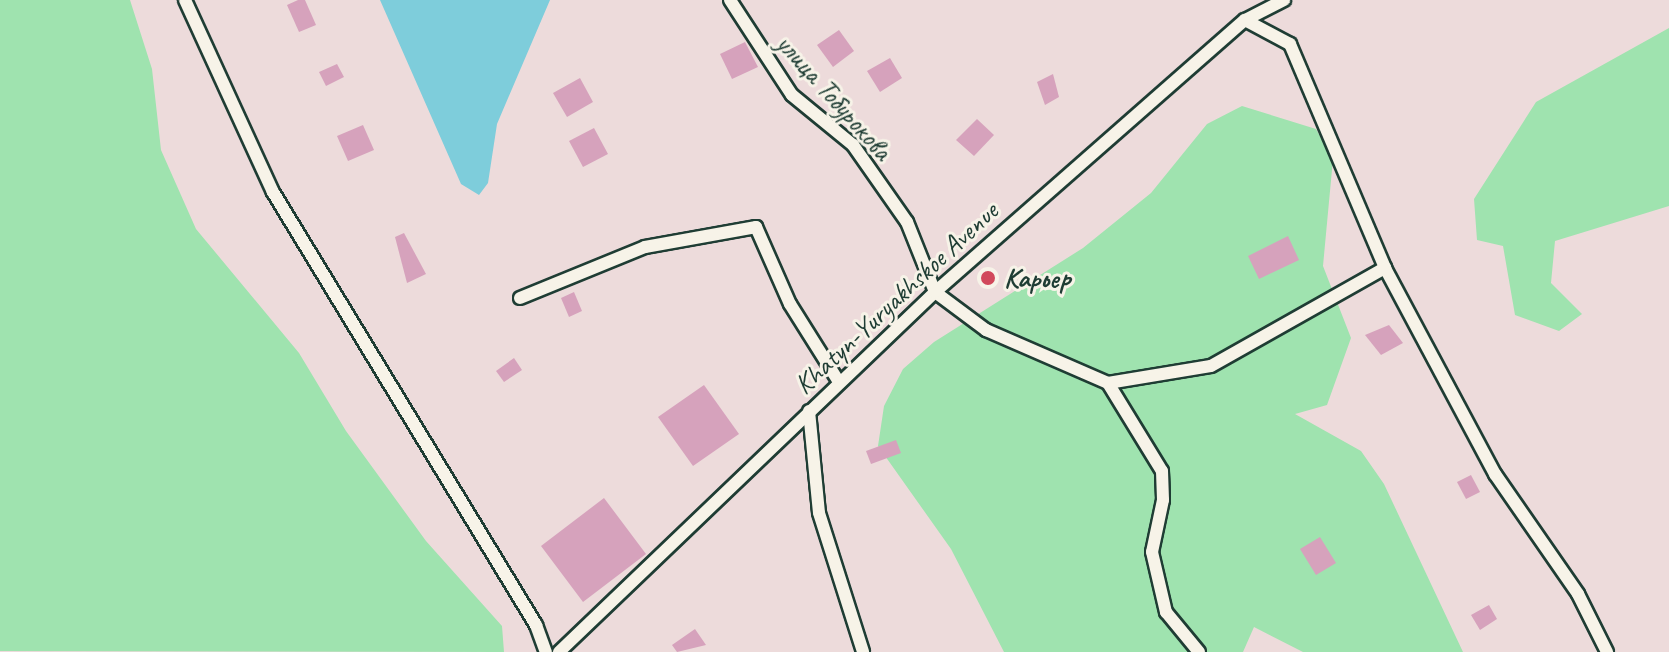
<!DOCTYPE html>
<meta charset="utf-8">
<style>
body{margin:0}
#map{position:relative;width:1669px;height:652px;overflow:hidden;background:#eddbdb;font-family:Caveat,sans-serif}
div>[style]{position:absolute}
.green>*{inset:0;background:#9fe3af}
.water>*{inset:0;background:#7ecddb}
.building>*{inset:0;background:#d6a2bc}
.roads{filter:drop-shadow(2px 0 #1f3d34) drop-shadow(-2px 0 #1f3d34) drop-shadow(0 2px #1f3d34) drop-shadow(0 -2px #1f3d34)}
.minor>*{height:12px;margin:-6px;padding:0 6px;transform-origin:6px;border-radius:6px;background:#f7f3e8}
.dots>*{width:22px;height:22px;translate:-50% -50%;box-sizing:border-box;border:4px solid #f7f3e8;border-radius:50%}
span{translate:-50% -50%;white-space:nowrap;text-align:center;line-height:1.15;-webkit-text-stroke:6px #f7f3e8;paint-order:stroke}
.street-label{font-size:28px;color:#1f3d34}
.poi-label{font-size:28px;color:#1f3d34;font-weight:700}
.left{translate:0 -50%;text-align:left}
</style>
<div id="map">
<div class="green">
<i style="clip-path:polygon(0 0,130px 0,152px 69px,161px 150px,196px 229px,299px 353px,346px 431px,426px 541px,502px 626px,504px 652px,0 651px)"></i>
<i style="clip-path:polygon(1669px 28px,1669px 206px,1555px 241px,1551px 283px,1582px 314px,1559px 331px,1515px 315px,1503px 246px,1477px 240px,1474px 199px,1536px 102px)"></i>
<i style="clip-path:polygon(1242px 106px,1316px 129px,1333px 159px,1323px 266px,1351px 338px,1327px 405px,1295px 414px,1361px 451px,1384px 484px,1463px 652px,1303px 652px,1254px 627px,1243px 652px,1004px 652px,951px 549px,878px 446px,884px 406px,903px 369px,934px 342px,1083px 248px,1151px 193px,1207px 124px)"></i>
</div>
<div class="water">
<i style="clip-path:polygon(380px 0,550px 0,497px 124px,488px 183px,479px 195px,461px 184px)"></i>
</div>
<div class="building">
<i style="clip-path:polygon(298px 0,305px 0,316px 25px,299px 32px,287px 5px)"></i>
<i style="clip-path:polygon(839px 30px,854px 51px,833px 67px,817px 45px)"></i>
<i style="clip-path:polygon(745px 42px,758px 67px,732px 79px,720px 54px)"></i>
<i style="clip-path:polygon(890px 58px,902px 78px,880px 92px,867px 71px)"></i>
<i style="clip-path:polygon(337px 64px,344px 77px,326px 86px,319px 72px)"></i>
<i style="clip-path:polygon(1053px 74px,1059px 97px,1045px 105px,1037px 82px)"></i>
<i style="clip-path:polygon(580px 78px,593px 102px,567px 117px,553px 93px)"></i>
<i style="clip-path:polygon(977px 119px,994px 135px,974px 156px,956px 140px)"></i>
<i style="clip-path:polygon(363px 125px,374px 150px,348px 161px,337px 136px)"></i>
<i style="clip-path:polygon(594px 128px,608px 154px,583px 167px,569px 141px)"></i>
<i style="clip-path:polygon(404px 233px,426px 274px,407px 283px,395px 237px)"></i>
<i style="clip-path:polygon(1288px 236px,1299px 260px,1259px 279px,1248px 256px)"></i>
<i style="clip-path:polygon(574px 292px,582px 311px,569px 317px,561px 298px)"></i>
<i style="clip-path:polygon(1389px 325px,1403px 343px,1381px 355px,1365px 335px)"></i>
<i style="clip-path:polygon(514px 358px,522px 370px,504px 382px,496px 371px)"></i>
<i style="clip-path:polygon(704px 385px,739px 434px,693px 466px,658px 417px)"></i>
<i style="clip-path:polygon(896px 440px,901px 453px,871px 464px,866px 451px)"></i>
<i style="clip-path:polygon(1471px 475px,1480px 492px,1466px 499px,1457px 482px)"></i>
<i style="clip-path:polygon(604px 498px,646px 554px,583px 602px,541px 546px)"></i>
<i style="clip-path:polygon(1320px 537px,1336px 563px,1316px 575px,1300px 549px)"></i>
<i style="clip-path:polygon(1489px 605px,1497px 619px,1480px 630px,1471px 615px)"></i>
<i style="clip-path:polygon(695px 629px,706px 645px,677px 652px,672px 645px)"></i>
</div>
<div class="roads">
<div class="minor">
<i style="left:185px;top:0;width:211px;rotate:65.4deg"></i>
<i style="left:273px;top:192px;width:507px;rotate:58.73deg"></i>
<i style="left:536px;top:625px;width:29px;rotate:70deg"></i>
<i style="left:730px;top:0;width:113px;rotate:56.9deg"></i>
<i style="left:792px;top:95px;width:79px;rotate:39.3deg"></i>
<i style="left:853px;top:145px;width:94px;rotate:55deg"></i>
<i style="left:907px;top:222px;width:75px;rotate:68.2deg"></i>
<i style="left:935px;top:292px;width:64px;rotate:36.7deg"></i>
<i style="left:986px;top:330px;width:133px;rotate:23.5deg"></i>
<i style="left:1108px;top:383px;width:104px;rotate:-9.4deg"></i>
<i style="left:1211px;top:366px;width:200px;rotate:-29.4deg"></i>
<i style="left:1245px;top:20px;width:51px;rotate:28.1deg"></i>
<i style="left:1290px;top:44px;width:243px;rotate:67deg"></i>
<i style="left:1385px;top:268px;width:234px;rotate:61.9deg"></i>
<i style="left:1495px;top:474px;width:146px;rotate:55.3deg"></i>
<i style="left:1578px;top:594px;width:65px;rotate:63.4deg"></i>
<i style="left:520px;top:298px;width:135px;rotate:-22.2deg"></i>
<i style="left:645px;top:247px;width:113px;rotate:-10.2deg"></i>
<i style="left:756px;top:227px;width:84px;rotate:66.2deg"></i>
<i style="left:790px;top:304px;width:92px;rotate:57.9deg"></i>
<i style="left:1108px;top:383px;width:103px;rotate:58.5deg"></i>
<i style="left:1162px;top:471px;width:29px;rotate:88deg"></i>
<i style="left:1163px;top:500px;width:53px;rotate:101.9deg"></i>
<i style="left:1152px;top:552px;width:62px;rotate:76.9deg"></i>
<i style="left:1166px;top:612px;width:52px;rotate:50.5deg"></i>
<i style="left:809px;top:411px;width:102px;rotate:84.4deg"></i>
<i style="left:819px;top:513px;width:146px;rotate:72.4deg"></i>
<i style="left:559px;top:652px;width:521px;rotate:-43.75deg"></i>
<i style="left:935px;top:292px;width:412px;rotate:-41.3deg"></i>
<i style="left:1245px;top:20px;width:44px;rotate:-27.1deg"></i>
</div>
</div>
<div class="dots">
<i style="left:988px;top:278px;background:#d1495b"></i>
</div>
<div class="street-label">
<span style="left:834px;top:97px;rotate:48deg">улица Тобурокова</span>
<span style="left:896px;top:298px;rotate:-43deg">Khatyn-Yuryakhskoe Avenue</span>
</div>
<div class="poi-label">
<span class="left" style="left:1004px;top:278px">Карьер</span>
</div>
</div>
